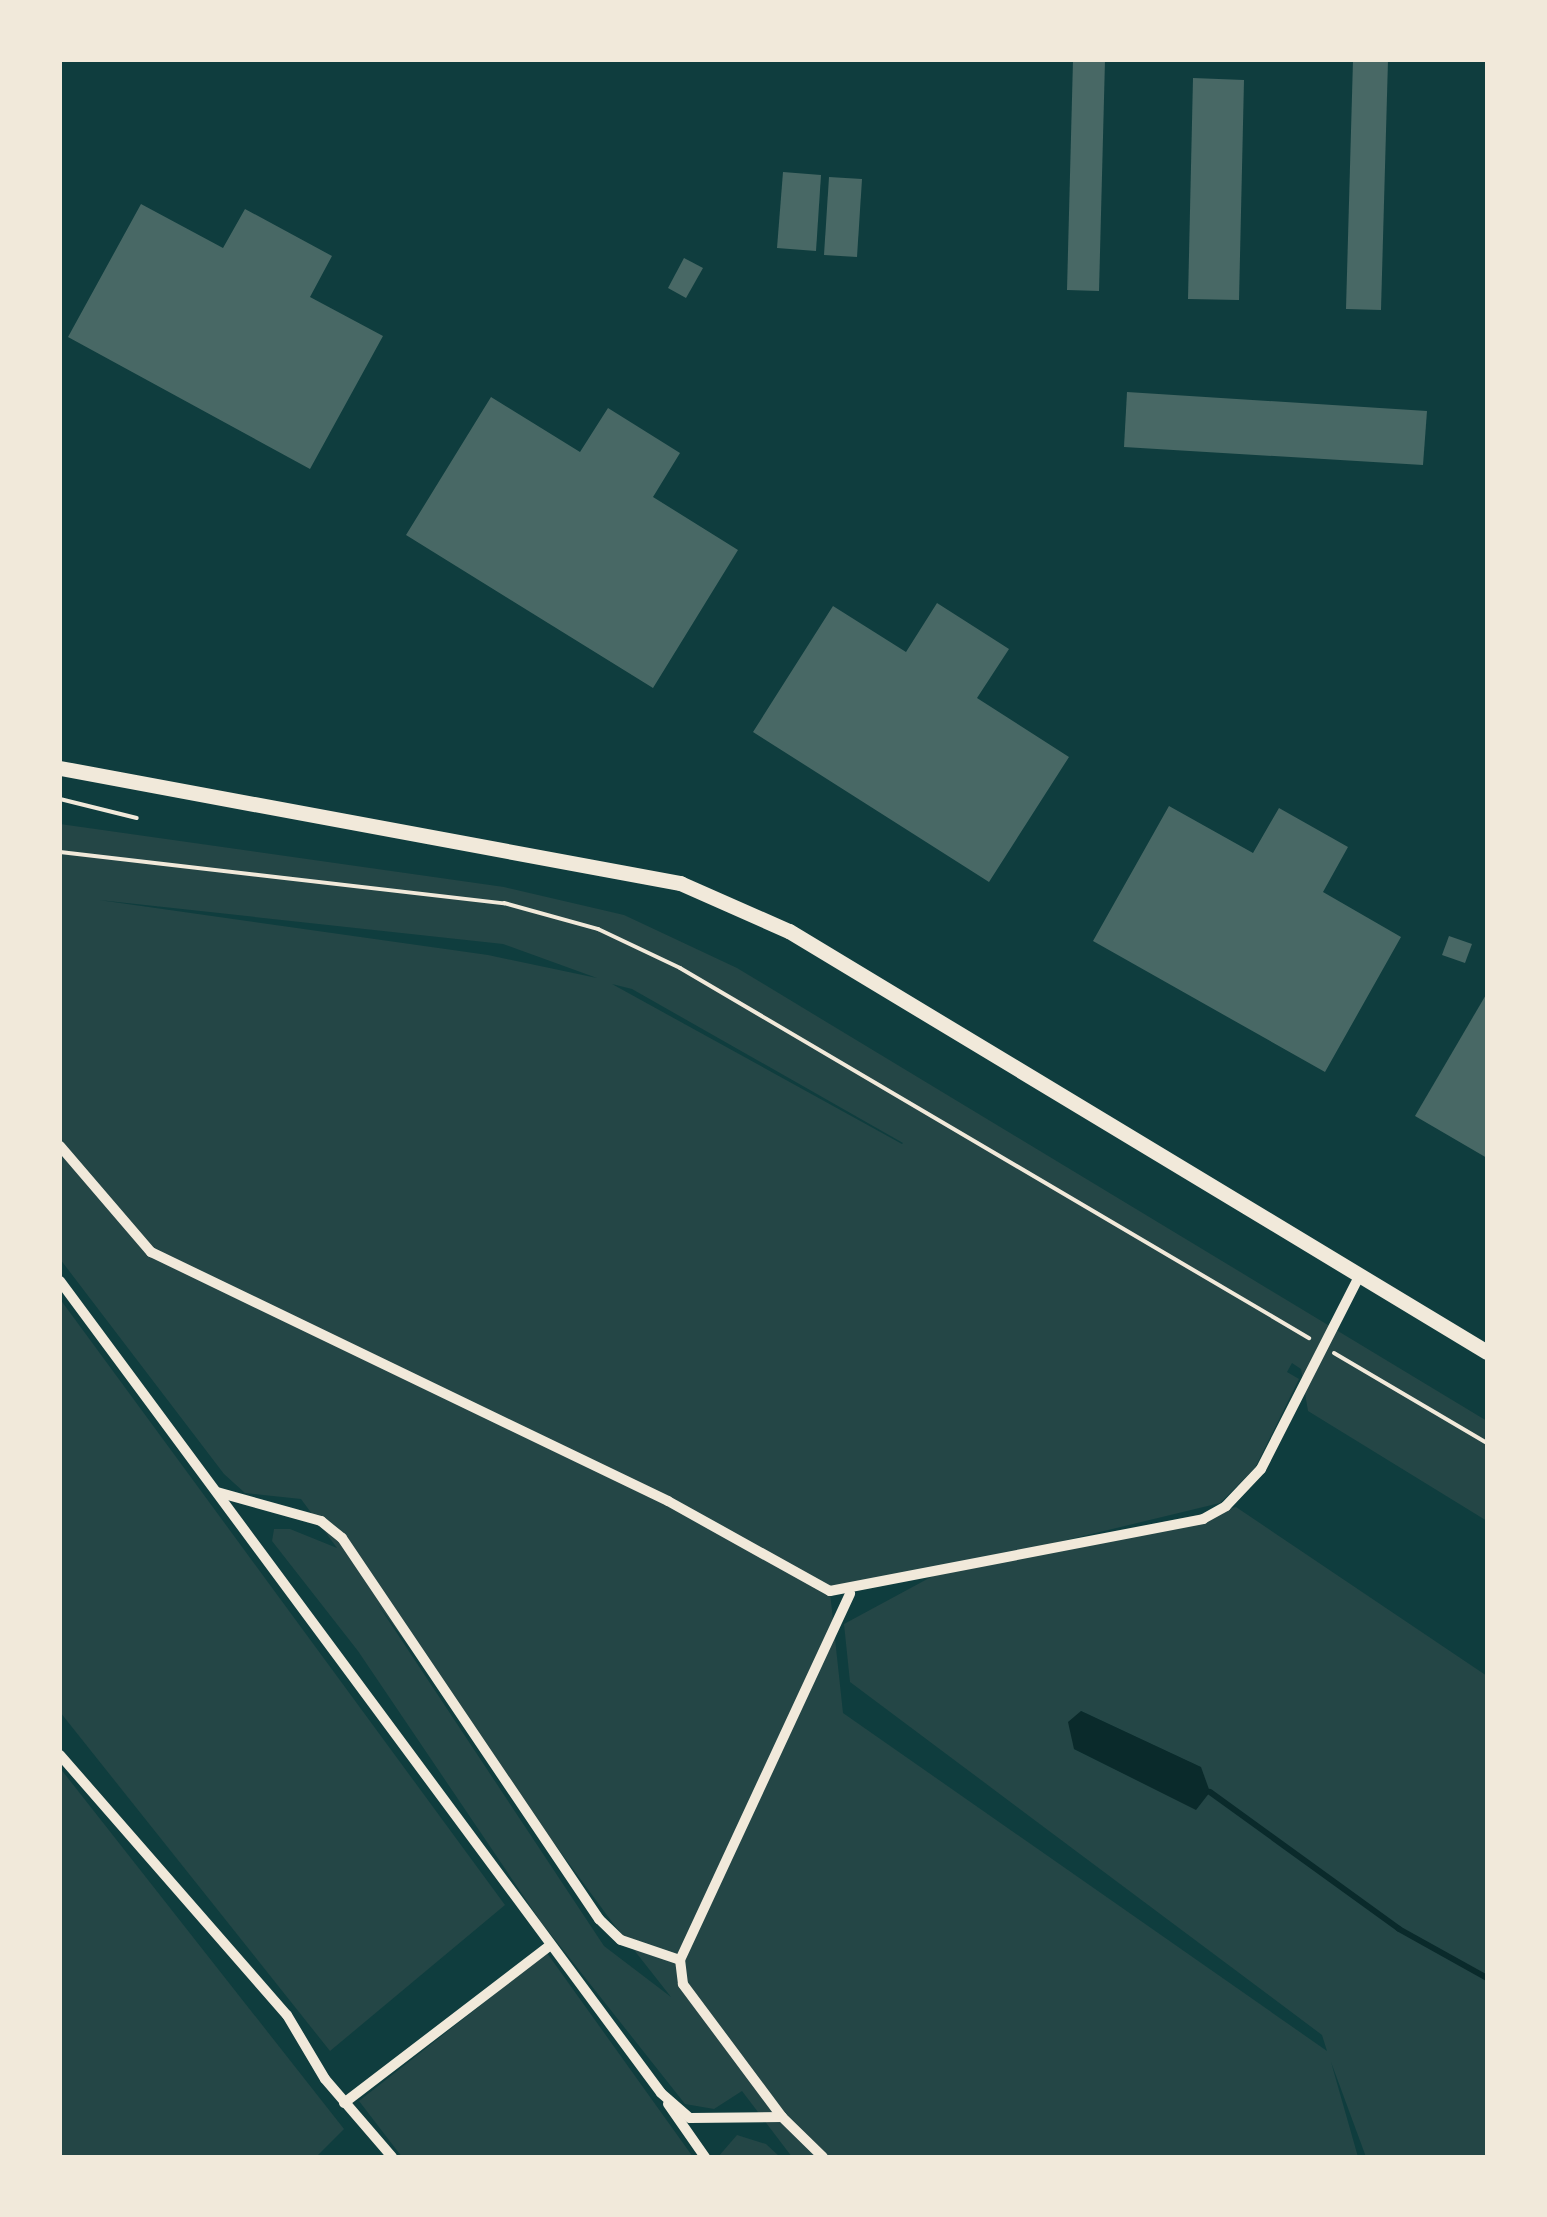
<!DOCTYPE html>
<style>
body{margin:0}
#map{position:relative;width:1547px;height:2217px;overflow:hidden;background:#0f3d3e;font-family:Rubik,sans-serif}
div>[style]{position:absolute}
.green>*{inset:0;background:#244646}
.water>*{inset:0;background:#0a2a2b}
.stream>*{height:6px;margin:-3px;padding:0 3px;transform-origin:3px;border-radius:3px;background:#0a2a2b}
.building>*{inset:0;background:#486865}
.path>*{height:4px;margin:-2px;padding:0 2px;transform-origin:2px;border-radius:2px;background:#f1e9da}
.minor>*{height:10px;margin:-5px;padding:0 5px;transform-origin:5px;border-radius:5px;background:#f1e9da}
.primary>*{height:15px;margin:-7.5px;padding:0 7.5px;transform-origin:7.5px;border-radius:7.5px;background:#f1e9da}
span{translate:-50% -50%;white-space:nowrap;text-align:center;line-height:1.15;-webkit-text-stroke:10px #f1e9da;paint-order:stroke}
.frame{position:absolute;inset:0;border:62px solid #f1e9da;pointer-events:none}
</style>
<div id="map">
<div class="green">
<i style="clip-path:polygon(evenodd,60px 824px,504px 887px,624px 915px,737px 968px,1487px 1421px,1487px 1521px,1308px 1411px,1301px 1369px,1292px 1363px,1287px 1372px,1299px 1379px,1255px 1468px,1220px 1503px,1013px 1553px,1236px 1507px,1487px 1676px,1487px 2157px,1366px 2157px,1331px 2062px,1358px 2157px,792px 2157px,742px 2091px,714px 2109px,685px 2104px,541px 1922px,358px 1651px,272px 1541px,274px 1529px,290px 1529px,337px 1548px,301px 1499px,245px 1493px,224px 1474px,60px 1259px,60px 824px,99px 900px,503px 944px,597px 978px,488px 955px,99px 900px,60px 824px,612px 984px,632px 989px,903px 1143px,902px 1144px,612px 984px,60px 824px,944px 1570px,844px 1624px,850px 1682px,1322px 2035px,1327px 2051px,843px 1713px,830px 1592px,944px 1570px,60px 824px,377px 1603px,612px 1922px,671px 1997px,604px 1946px,377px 1603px,60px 824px,1081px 1711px,1200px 1767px,1196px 1809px,1074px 1749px,1081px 1711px)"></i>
<i style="clip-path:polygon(60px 1299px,505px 1905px,330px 2051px,60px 1712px)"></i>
<i style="clip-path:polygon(60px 1768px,344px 2129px,316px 2157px,60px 2157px)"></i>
<i style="clip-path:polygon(547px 1953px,693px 2157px,402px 2157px,359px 2101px)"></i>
<i style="clip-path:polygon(737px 2135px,766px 2144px,780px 2157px,718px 2157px)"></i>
</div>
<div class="water">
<i style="clip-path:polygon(1081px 1711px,1201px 1767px,1210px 1792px,1196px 1810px,1074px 1749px,1068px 1722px)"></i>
</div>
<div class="stream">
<i style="left:1210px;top:1792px;width:233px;rotate:35.9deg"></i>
<i style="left:1399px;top:1929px;width:101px;rotate:29.1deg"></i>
</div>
<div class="building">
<i style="clip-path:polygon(1073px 60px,1105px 60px,1099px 291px,1067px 290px)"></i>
<i style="clip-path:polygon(1353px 60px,1388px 60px,1381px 310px,1346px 309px)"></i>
<i style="clip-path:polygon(1193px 78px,1244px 80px,1239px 300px,1188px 299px)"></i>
<i style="clip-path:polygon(783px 172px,821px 175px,816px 251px,777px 248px)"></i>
<i style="clip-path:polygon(829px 177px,862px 179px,857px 257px,824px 255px)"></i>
<i style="clip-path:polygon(141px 204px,223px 248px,245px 209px,332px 256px,310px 297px,383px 336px,310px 469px,68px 337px)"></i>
<i style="clip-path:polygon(684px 258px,703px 268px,686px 298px,668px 288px)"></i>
<i style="clip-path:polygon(1127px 392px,1427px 411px,1423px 465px,1124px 447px)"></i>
<i style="clip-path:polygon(491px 397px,580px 452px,608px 408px,680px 453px,653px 497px,738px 550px,653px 688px,406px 535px)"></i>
<i style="clip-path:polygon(937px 603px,1009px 649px,977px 698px,1069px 757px,989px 882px,753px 732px,833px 606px,906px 652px)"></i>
<i style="clip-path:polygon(1169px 806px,1253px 853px,1279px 808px,1348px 847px,1323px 892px,1401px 937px,1325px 1072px,1093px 941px)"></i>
<i style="clip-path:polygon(1449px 936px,1472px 944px,1465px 963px,1442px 955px)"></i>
<i style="clip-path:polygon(1487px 993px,1487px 1158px,1415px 1116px)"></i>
</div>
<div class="path">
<i style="left:60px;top:799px;width:79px;rotate:13.9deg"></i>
<i style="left:60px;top:852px;width:447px;rotate:6.6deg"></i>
<i style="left:504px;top:903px;width:98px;rotate:15.5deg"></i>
<i style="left:598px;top:929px;width:91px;rotate:25.4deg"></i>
<i style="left:680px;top:968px;width:730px;rotate:30.47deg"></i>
<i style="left:1334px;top:1353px;width:178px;rotate:30.5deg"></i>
</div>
<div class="minor">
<i style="left:60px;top:1146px;width:140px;rotate:49.4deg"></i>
<i style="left:151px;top:1252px;width:574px;rotate:25.72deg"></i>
<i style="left:668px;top:1501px;width:185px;rotate:29.1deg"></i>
<i style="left:830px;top:1591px;width:380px;rotate:-10.9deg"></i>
<i style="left:1203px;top:1519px;width:26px;rotate:-29deg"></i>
<i style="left:1226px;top:1506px;width:51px;rotate:-46.6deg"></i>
<i style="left:1261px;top:1469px;width:218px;rotate:-63deg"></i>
<i style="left:60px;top:1281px;width:1010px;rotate:53.49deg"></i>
<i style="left:661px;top:2093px;width:38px;rotate:41deg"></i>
<i style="left:690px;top:2118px;width:92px;rotate:-0.6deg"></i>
<i style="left:782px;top:2117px;width:57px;rotate:44.3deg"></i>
<i style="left:217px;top:1492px;width:108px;rotate:15.6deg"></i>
<i style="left:321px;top:1521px;width:27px;rotate:39deg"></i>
<i style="left:342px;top:1538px;width:460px;rotate:56deg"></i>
<i style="left:599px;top:1919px;width:30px;rotate:44deg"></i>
<i style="left:621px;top:1940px;width:62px;rotate:18.7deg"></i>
<i style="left:60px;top:1755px;width:345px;rotate:48.9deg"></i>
<i style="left:287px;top:2015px;width:74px;rotate:59.3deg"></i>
<i style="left:325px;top:2079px;width:103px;rotate:49.3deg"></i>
<i style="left:344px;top:2103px;width:260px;rotate:-37.4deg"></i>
<i style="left:668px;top:2104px;width:65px;rotate:55.1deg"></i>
<i style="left:782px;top:2117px;width:166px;rotate:-126.7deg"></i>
<i style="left:683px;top:1984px;width:24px;rotate:-97deg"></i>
<i style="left:680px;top:1960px;width:404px;rotate:-65.1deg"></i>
</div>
<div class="primary">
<i style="left:60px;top:768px;width:631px;rotate:10.51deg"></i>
<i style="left:680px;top:883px;width:119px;rotate:23.8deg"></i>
<i style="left:789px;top:931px;width:815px;rotate:31.1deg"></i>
</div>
<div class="frame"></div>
</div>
